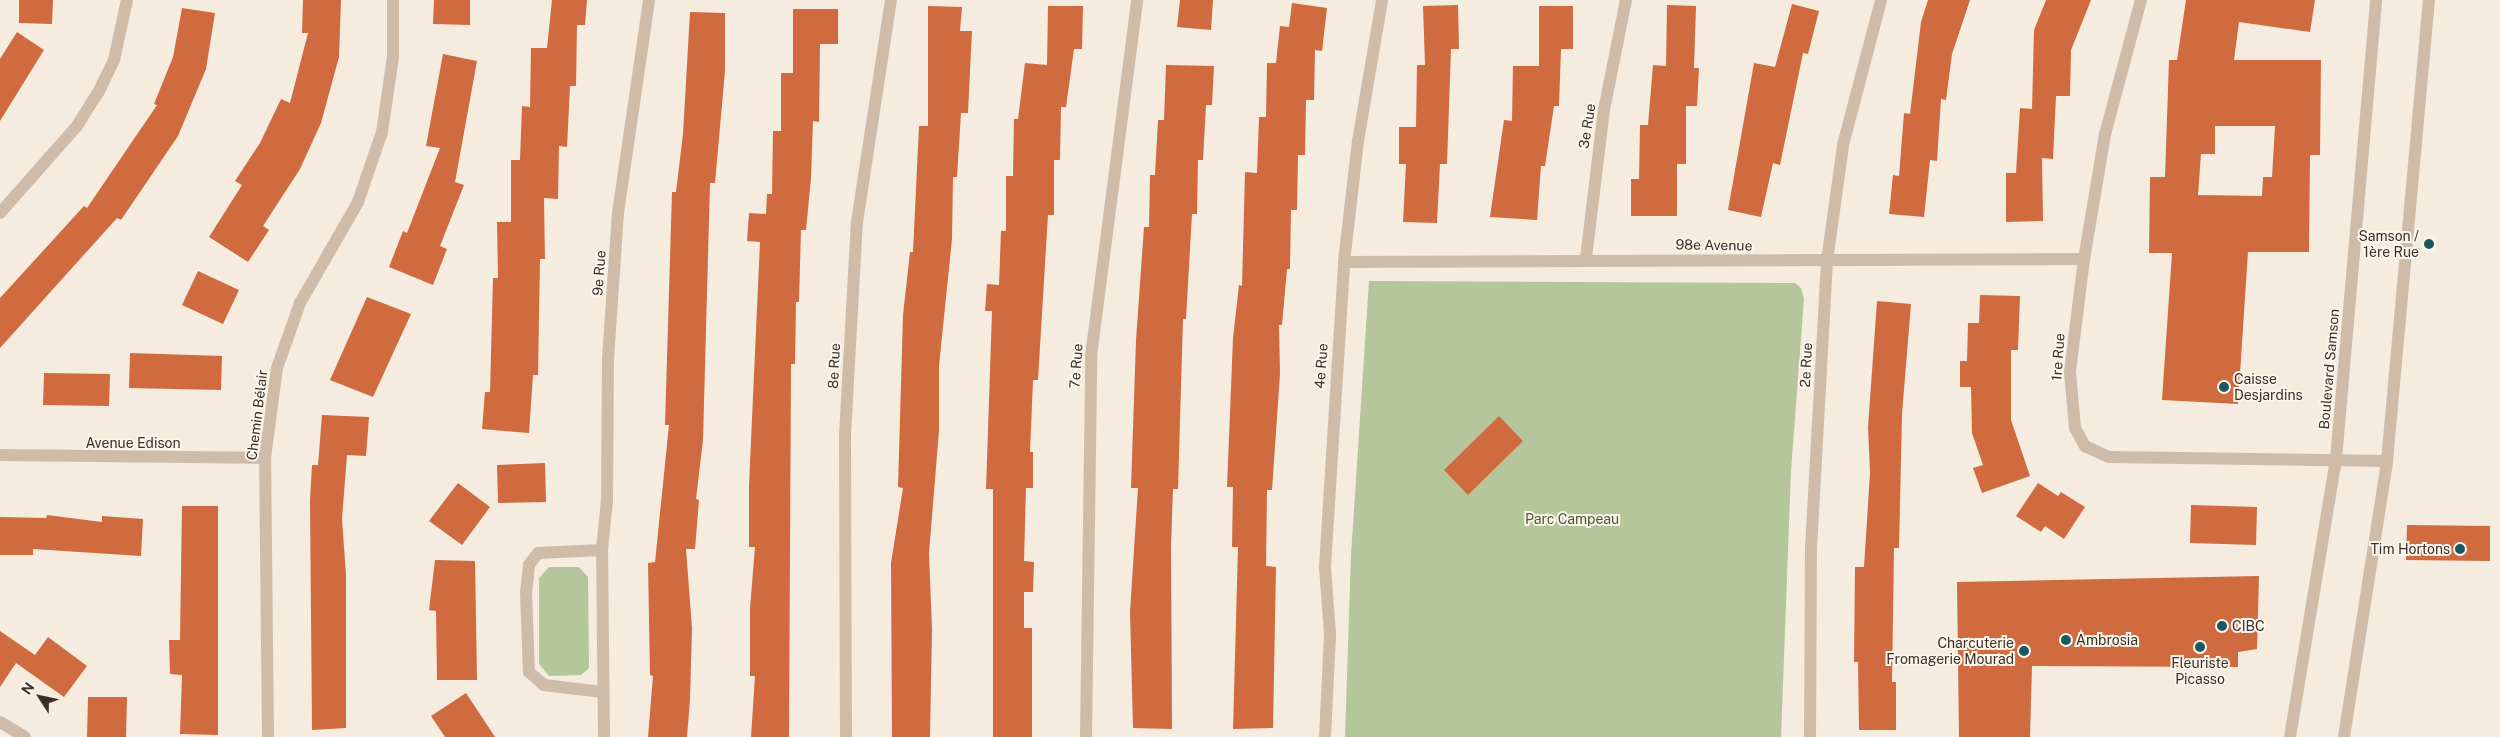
<!DOCTYPE html>
<meta charset="utf-8">
<style>
body{margin:0}
#map{position:relative;width:2500px;height:737px;overflow:hidden;background:#f5ebde;font-family:"Public Sans",sans-serif}
div>[style]{position:absolute}
.green>*{inset:0;background:#b5c69c}
.building>*{inset:0;background:#d06b40}
.minor>*{height:12px;margin:-6px;padding:0 6px;transform-origin:6px;border-radius:6px;background:#cebca8}
.dots>*{width:14px;height:14px;translate:-50% -50%;box-sizing:border-box;border:2px solid #fcf5eb;border-radius:50%}
span{translate:-50% -50%;white-space:nowrap;text-align:center;line-height:1.15;-webkit-text-stroke:4px #fcf5eb;paint-order:stroke}
.street-label{font-size:14px;color:#3b2f29}
.poi-label{font-size:14px;color:#3b2f29}
.right{translate:-100% -50%;text-align:right}
.left{translate:0 -50%;text-align:left}
.park-label{font-size:14px;color:#475b2a}
.north{position:absolute;left:15px;top:672px;width:50px;height:50px;-webkit-text-stroke:4px #fcf5eb;paint-order:stroke;rotate:305deg;font-size:14px;font-weight:700;line-height:20px;text-align:center;color:#3b2f29}
.north::after{content:'';display:block;margin:auto;width:18px;height:22px;background:#3b2f29;clip-path:polygon(50% 0,100% 100%,50% 72%,0 100%)}
</style>
<div id="map">
<div class="green">
<i style="clip-path:polygon(1369px 281px,1795px 283px,1801px 288px,1804px 299px,1791px 471px,1781px 737px,1345px 737px,1351px 555px)"></i>
<i style="clip-path:polygon(549px 567px,579px 567px,588px 577px,589px 668px,581px 675px,549px 676px,539px 664px,539px 578px)"></i>
</div>
<div class="building">
<i style="clip-path:polygon(19px 0,53px 0,52px 24px,19px 23px)"></i>
<i style="clip-path:polygon(303px 0,341px 0,339px 57px,321px 123px,300px 169px,263px 226px,269px 230px,248px 262px,209px 237px,242px 185px,235px 181px,260px 143px,281px 99px,290px 103px,308px 33px,302px 33px)"></i>
<i style="clip-path:polygon(434px 0,470px 0,470px 25px,433px 24px)"></i>
<i style="clip-path:polygon(552px 0,587px 0,585px 25px,577px 25px,576px 86px,570px 86px,567px 147px,559px 146px,558px 199px,544px 198px,545px 259px,540px 259px,538px 375px,533px 375px,529px 433px,482px 429px,485px 392px,490px 392px,493px 278px,498px 278px,497px 222px,511px 222px,511px 160px,520px 160px,522px 106px,530px 107px,531px 48px,547px 48px)"></i>
<i style="clip-path:polygon(1180px 0,1213px 0,1211px 30px,1177px 27px)"></i>
<i style="clip-path:polygon(1928px 0,1970px 0,1952px 54px,1946px 100px,1941px 99px,1937px 161px,1930px 160px,1924px 217px,1889px 214px,1893px 175px,1899px 176px,1904px 113px,1910px 114px,1921px 22px)"></i>
<i style="clip-path:polygon(2046px 0,2091px 0,2071px 50px,2070px 96px,2056px 96px,2053px 159px,2042px 158px,2043px 221px,2006px 222px,2006px 173px,2016px 173px,2020px 108px,2032px 109px,2034px 30px)"></i>
<i style="clip-path:polygon(evenodd,2186px 0,2315px 0,2310px 32px,2239px 22px,2234px 60px,2321px 60px,2320px 155px,2310px 155px,2309px 252px,2248px 252px,2238px 404px,2162px 400px,2172px 253px,2149px 253px,2150px 177px,2165px 177px,2169px 60px,2177px 60px,2186px 0,2215px 126px,2275px 126px,2272px 177px,2263px 177px,2262px 196px,2198px 195px,2201px 154px,2215px 154px,2215px 126px)"></i>
<i style="clip-path:polygon(1292px 3px,1327px 8px,1322px 51px,1315px 50px,1314px 100px,1306px 100px,1305px 155px,1298px 155px,1297px 210px,1291px 210px,1290px 269px,1287px 269px,1282px 325px,1279px 325px,1280px 374px,1272px 490px,1267px 490px,1266px 566px,1276px 567px,1273px 728px,1233px 729px,1238px 547px,1232px 547px,1233px 487px,1227px 487px,1233px 338px,1239px 285px,1242px 286px,1245px 172px,1257px 173px,1259px 117px,1266px 117px,1267px 63px,1276px 63px,1280px 26px,1289px 27px)"></i>
<i style="clip-path:polygon(1792px 4px,1819px 11px,1808px 54px,1803px 53px,1780px 165px,1773px 163px,1761px 217px,1728px 210px,1754px 63px,1775px 67px)"></i>
<i style="clip-path:polygon(1458px 5px,1459px 49px,1451px 49px,1447px 164px,1440px 164px,1437px 223px,1403px 222px,1406px 164px,1399px 164px,1399px 127px,1416px 127px,1417px 65px,1425px 65px,1423px 6px)"></i>
<i style="clip-path:polygon(1667px 5px,1696px 6px,1694px 68px,1699px 68px,1697px 106px,1686px 106px,1686px 164px,1677px 164px,1677px 216px,1631px 216px,1631px 179px,1639px 179px,1640px 125px,1648px 125px,1653px 65px,1666px 66px)"></i>
<i style="clip-path:polygon(928px 6px,962px 7px,960px 31px,972px 31px,971px 50px,968px 113px,961px 113px,957px 177px,953px 177px,952px 239px,939px 366px,939px 431px,929px 553px,932px 629px,930px 737px,892px 737px,891px 563px,903px 488px,898px 487px,903px 315px,910px 252px,913px 252px,919px 126px,928px 126px)"></i>
<i style="clip-path:polygon(1048px 6px,1083px 6px,1082px 49px,1074px 49px,1066px 107px,1061px 107px,1060px 160px,1054px 160px,1054px 215px,1048px 215px,1038px 380px,1033px 380px,1030px 452px,1033px 452px,1033px 488px,1026px 488px,1024px 561px,1034px 562px,1033px 592px,1024px 592px,1024px 628px,1032px 628px,1032px 737px,993px 737px,993px 489px,986px 489px,992px 311px,985px 311px,987px 284px,999px 285px,1001px 231px,1006px 231px,1006px 176px,1013px 176px,1014px 119px,1018px 119px,1025px 63px,1047px 65px)"></i>
<i style="clip-path:polygon(1539px 6px,1573px 6px,1573px 49px,1561px 49px,1559px 106px,1554px 106px,1545px 166px,1541px 166px,1537px 220px,1490px 217px,1504px 120px,1512px 121px,1513px 66px,1539px 66px)"></i>
<i style="clip-path:polygon(182px 8px,215px 13px,206px 69px,178px 136px,121px 220px,117px 218px,0 348px,0 298px,84px 206px,87px 208px,157px 105px,154px 104px,173px 57px)"></i>
<i style="clip-path:polygon(793px 9px,838px 9px,838px 44px,820px 44px,819px 122px,813px 121px,811px 178px,806px 230px,801px 230px,799px 302px,796px 302px,795px 364px,791px 364px,789px 737px,751px 737px,755px 676px,750px 676px,750px 608px,755px 547px,749px 547px,749px 485px,760px 242px,747px 241px,749px 213px,766px 214px,767px 194px,772px 194px,773px 131px,781px 131px,781px 73px,793px 73px)"></i>
<i style="clip-path:polygon(690px 12px,725px 13px,725px 71px,715px 183px,710px 183px,703px 440px,696px 499px,699px 500px,695px 549px,686px 549px,692px 628px,690px 700px,687px 737px,648px 737px,653px 676px,650px 675px,648px 563px,655px 562px,669px 425px,665px 425px,672px 192px,676px 192px,683px 134px)"></i>
<i style="clip-path:polygon(17px 32px,44px 50px,0 121px,0 59px)"></i>
<i style="clip-path:polygon(443px 54px,477px 61px,455px 182px,464px 185px,440px 246px,447px 249px,433px 285px,389px 267px,403px 231px,407px 233px,440px 148px,426px 146px)"></i>
<i style="clip-path:polygon(1166px 65px,1214px 66px,1212px 105px,1206px 105px,1203px 160px,1198px 160px,1197px 214px,1192px 214px,1186px 319px,1183px 319px,1178px 489px,1173px 489px,1171px 547px,1172px 729px,1133px 728px,1130px 612px,1138px 488px,1131px 488px,1136px 340px,1144px 227px,1149px 227px,1150px 175px,1155px 175px,1158px 120px,1164px 120px)"></i>
<i style="clip-path:polygon(198px 271px,239px 290px,223px 324px,182px 305px)"></i>
<i style="clip-path:polygon(1980px 295px,2020px 296px,2018px 350px,2011px 350px,2011px 420px,2030px 476px,1982px 493px,1973px 468px,1983px 465px,1972px 433px,1971px 387px,1960px 387px,1960px 361px,1967px 361px,1968px 323px,1979px 323px)"></i>
<i style="clip-path:polygon(367px 297px,411px 314px,373px 397px,330px 380px)"></i>
<i style="clip-path:polygon(1877px 301px,1911px 304px,1902px 414px,1899px 548px,1894px 548px,1892px 682px,1896px 682px,1896px 730px,1859px 730px,1858px 662px,1854px 662px,1855px 567px,1864px 567px,1870px 473px,1868px 427px)"></i>
<i style="clip-path:polygon(130px 353px,222px 356px,221px 390px,129px 388px)"></i>
<i style="clip-path:polygon(44px 373px,110px 374px,109px 406px,43px 405px)"></i>
<i style="clip-path:polygon(322px 415px,369px 417px,366px 456px,347px 455px,342px 519px,346px 575px,346px 728px,312px 730px,310px 500px,312px 465px,318px 465px)"></i>
<i style="clip-path:polygon(1499px 416px,1523px 441px,1468px 495px,1444px 470px)"></i>
<i style="clip-path:polygon(545px 463px,546px 502px,498px 503px,497px 465px)"></i>
<i style="clip-path:polygon(458px 483px,490px 507px,462px 545px,429px 521px)"></i>
<i style="clip-path:polygon(2038px 483px,2058px 496px,2061px 492px,2085px 507px,2064px 539px,2045px 526px,2041px 532px,2016px 516px)"></i>
<i style="clip-path:polygon(2191px 505px,2257px 507px,2256px 545px,2190px 543px)"></i>
<i style="clip-path:polygon(182px 506px,218px 506px,218px 735px,180px 734px,182px 675px,170px 674px,169px 640px,180px 640px)"></i>
<i style="clip-path:polygon(47px 515px,102px 522px,102px 516px,143px 519px,141px 556px,33px 549px,33px 555px,0 555px,0 517px,46px 518px)"></i>
<i style="clip-path:polygon(2407px 525px,2490px 526px,2490px 561px,2406px 560px)"></i>
<i style="clip-path:polygon(435px 560px,475px 561px,477px 680px,437px 680px,436px 611px,429px 610px)"></i>
<i style="clip-path:polygon(2259px 576px,2257px 649px,2238px 652px,2238px 667px,2032px 666px,2030px 737px,1959px 737px,1957px 582px)"></i>
<i style="clip-path:polygon(0 631px,35px 655px,48px 637px,87px 666px,64px 697px,16px 663px,0 687px)"></i>
<i style="clip-path:polygon(466px 693px,495px 737px,445px 737px,431px 716px)"></i>
<i style="clip-path:polygon(88px 697px,127px 697px,126px 737px,87px 737px)"></i>
</div>
<div class="minor">
<i style="left:2141px;top:0;width:139px;rotate:105deg"></i>
<i style="left:2105px;top:134px;width:127px;rotate:99.5deg"></i>
<i style="left:2084px;top:259px;width:114px;rotate:97.1deg"></i>
<i style="left:2070px;top:372px;width:56px;rotate:84.9deg"></i>
<i style="left:2075px;top:428px;width:21px;rotate:61deg"></i>
<i style="left:2085px;top:446px;width:26px;rotate:25deg"></i>
<i style="left:2109px;top:457px;width:278px;rotate:0.8deg"></i>
<i style="left:0;top:213px;width:116px;rotate:-48.5deg"></i>
<i style="left:77px;top:126px;width:39px;rotate:-58deg"></i>
<i style="left:98px;top:93px;width:37px;rotate:-64deg"></i>
<i style="left:114px;top:60px;width:61px;rotate:-77.8deg"></i>
<i style="left:1586px;top:258px;width:149px;rotate:-83.1deg"></i>
<i style="left:1604px;top:110px;width:112px;rotate:-78.7deg"></i>
<i style="left:1344px;top:262px;width:740px;rotate:-0.23deg"></i>
<i style="left:0;top:455px;width:265px;rotate:0.6deg"></i>
<i style="left:602px;top:550px;width:64px;rotate:177.3deg"></i>
<i style="left:538px;top:553px;width:15px;rotate:127deg"></i>
<i style="left:529px;top:565px;width:27px;rotate:96deg"></i>
<i style="left:526px;top:592px;width:80px;rotate:87.9deg"></i>
<i style="left:529px;top:672px;width:20px;rotate:41deg"></i>
<i style="left:544px;top:685px;width:59px;rotate:6.8deg"></i>
<i style="left:0;top:722px;width:29px;rotate:31deg"></i>
<i style="left:268px;top:737px;width:279px;rotate:-90.6deg"></i>
<i style="left:265px;top:458px;width:91px;rotate:-82.4deg"></i>
<i style="left:277px;top:368px;width:69px;rotate:-70.5deg"></i>
<i style="left:300px;top:303px;width:116px;rotate:-60.1deg"></i>
<i style="left:358px;top:202px;width:74px;rotate:-71.1deg"></i>
<i style="left:382px;top:132px;width:76px;rotate:-81.7deg"></i>
<i style="left:393px;top:57px;width:57px;rotate:-90deg"></i>
<i style="left:604px;top:737px;width:187px;rotate:-90.6deg"></i>
<i style="left:602px;top:550px;width:50px;rotate:-84.3deg"></i>
<i style="left:607px;top:500px;width:141px;rotate:-89.6deg"></i>
<i style="left:608px;top:359px;width:146px;rotate:-86.1deg"></i>
<i style="left:618px;top:213px;width:215px;rotate:-81.7deg"></i>
<i style="left:846px;top:737px;width:302px;rotate:-90.2deg"></i>
<i style="left:845px;top:435px;width:213px;rotate:-86.8deg"></i>
<i style="left:857px;top:222px;width:225px;rotate:-81.3deg"></i>
<i style="left:1086px;top:737px;width:381px;rotate:-89.2deg"></i>
<i style="left:1091px;top:356px;width:359px;rotate:-82.6deg"></i>
<i style="left:1325px;top:737px;width:103px;rotate:-87.2deg"></i>
<i style="left:1330px;top:634px;width:67px;rotate:-94.3deg"></i>
<i style="left:1325px;top:567px;width:306px;rotate:-86.4deg"></i>
<i style="left:1344px;top:262px;width:122px;rotate:-83.4deg"></i>
<i style="left:1358px;top:141px;width:143px;rotate:-80.3deg"></i>
<i style="left:1810px;top:737px;width:189px;rotate:-89.7deg"></i>
<i style="left:1811px;top:548px;width:287px;rotate:-86.8deg"></i>
<i style="left:1827px;top:261px;width:117px;rotate:-82.1deg"></i>
<i style="left:1843px;top:145px;width:150px;rotate:-75.3deg"></i>
<i style="left:2290px;top:737px;width:282px;rotate:-80.6deg"></i>
<i style="left:2336px;top:459px;width:461px;rotate:-85deg"></i>
<i style="left:2344px;top:737px;width:279px;rotate:-81.1deg"></i>
<i style="left:2387px;top:461px;width:463px;rotate:-84.8deg"></i>
</div>
<div class="dots">
<i style="left:2429px;top:244px;background:#1a5861"></i>
<i style="left:2224px;top:387px;background:#1a5861"></i>
<i style="left:2460px;top:549px;background:#1a5861"></i>
<i style="left:2222px;top:626px;background:#1a5861"></i>
<i style="left:2066px;top:640px;background:#1a5861"></i>
<i style="left:2200px;top:647px;background:#1a5861"></i>
<i style="left:2024px;top:651px;background:#1a5861"></i>
</div>
<div class="street-label">
<span style="left:1587px;top:126px;rotate:-81deg">3e Rue</span>
<span style="left:1714px;top:245px;rotate:1deg">98e Avenue</span>
<span style="left:599px;top:273px;rotate:-86deg">9e Rue</span>
<span style="left:2058px;top:357px;rotate:-86deg">1re Rue</span>
<span style="left:1806px;top:365px;rotate:-87deg">2e Rue</span>
<span style="left:834px;top:366px;rotate:-87deg">8e Rue</span>
<span style="left:1076px;top:366px;rotate:-86deg">7e Rue</span>
<span style="left:1321px;top:366px;rotate:-86deg">4e Rue</span>
<span style="left:2329px;top:369px;rotate:-85deg">Boulevard Samson</span>
<span style="left:257px;top:415px;rotate:-83deg">Chemin Bélair</span>
<span style="left:133px;top:443px">Avenue Edison</span>
</div>
<div class="poi-label">
<span class="right" style="left:2419px;top:244px">Samson /<br>1ère Rue</span>
<span class="left" style="left:2234px;top:387px">Caisse<br>Desjardins</span>
<span class="right" style="left:2450px;top:549px">Tim Hortons</span>
<span class="left" style="left:2232px;top:626px">CIBC</span>
<span class="left" style="left:2076px;top:640px">Ambrosia</span>
<span class="right" style="left:2014px;top:651px">Charcuterie<br>Fromagerie Mourad</span>
<span style="left:2200px;top:671px">Fleuriste<br>Picasso</span>
</div>
<div class="park-label">
<span style="left:1572px;top:519px">Parc Campeau</span>
</div>
<div class="north">N</div>
</div>
